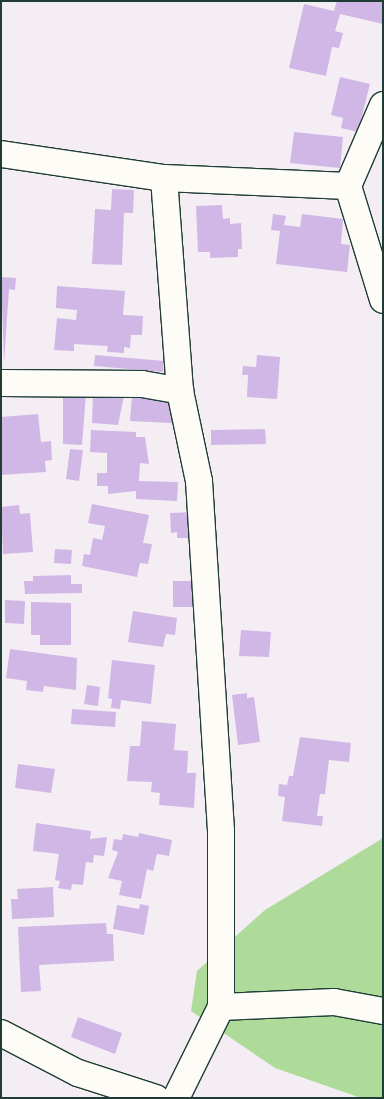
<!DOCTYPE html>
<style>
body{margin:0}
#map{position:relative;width:384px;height:1099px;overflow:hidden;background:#f4eef4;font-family:Kalam,sans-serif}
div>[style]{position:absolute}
.green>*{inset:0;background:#afdb9a}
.building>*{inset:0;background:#d1b7e6}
.roads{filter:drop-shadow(1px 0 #1f3d34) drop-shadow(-1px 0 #1f3d34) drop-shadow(0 1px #1f3d34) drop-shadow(0 -1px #1f3d34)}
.minor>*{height:26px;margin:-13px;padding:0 13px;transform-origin:13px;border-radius:13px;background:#fdfcf7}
span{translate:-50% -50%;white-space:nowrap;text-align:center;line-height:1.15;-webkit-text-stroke:5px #fdfcf7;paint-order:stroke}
.frame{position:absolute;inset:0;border:2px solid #1f3d34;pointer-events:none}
</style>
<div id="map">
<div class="green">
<i style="clip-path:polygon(383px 838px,383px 1098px,361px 1098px,275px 1068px,191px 1011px,197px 971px,265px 910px)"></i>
</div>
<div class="building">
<i style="clip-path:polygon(337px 1px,383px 1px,383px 24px,340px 14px,335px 31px,343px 33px,339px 48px,332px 47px,326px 76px,289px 68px,304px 4px,334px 11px)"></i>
<i style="clip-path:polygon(340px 77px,370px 84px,358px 132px,341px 128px,343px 118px,331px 115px)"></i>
<i style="clip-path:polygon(294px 132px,343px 137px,340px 168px,290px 163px)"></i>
<i style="clip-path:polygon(112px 189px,134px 190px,133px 213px,124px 213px,122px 265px,92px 264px,95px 209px,111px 210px)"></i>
<i style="clip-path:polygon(222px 205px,223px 219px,230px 218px,230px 224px,241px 223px,242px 249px,238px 249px,238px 257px,210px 258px,210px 252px,198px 252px,196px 206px)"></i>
<i style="clip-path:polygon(273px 214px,286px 216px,284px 225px,300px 227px,302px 214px,343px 219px,341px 244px,350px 245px,347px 272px,276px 264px,280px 231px,271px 230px)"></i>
<i style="clip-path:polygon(1px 277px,16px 278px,15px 290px,9px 289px,4px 363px)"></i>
<i style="clip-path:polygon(57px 286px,125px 291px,123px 315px,143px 316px,142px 335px,131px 335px,130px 348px,124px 347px,124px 353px,107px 352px,108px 346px,74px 344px,74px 351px,54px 350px,57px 318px,76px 320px,77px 310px,56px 308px)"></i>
<i style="clip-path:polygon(95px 355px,164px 361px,163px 372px,94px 366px)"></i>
<i style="clip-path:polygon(257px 355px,280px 357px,277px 399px,247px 397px,248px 375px,242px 375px,243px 366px,256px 367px)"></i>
<i style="clip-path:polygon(63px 392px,86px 394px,82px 445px,63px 444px)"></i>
<i style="clip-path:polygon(93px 394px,124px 396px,118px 425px,92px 423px)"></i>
<i style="clip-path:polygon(132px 396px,174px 398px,172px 423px,130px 421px)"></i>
<i style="clip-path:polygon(38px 414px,41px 442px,51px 441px,52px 460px,45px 461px,46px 472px,1px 475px,1px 417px)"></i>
<i style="clip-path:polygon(265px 429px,266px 444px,211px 445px,211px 430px)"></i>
<i style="clip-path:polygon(91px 430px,136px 432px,136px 437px,145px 437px,149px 464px,140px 463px,139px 481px,178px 482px,177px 501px,136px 499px,136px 491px,108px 494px,108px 486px,97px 486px,97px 473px,107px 473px,107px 453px,90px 452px)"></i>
<i style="clip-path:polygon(70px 449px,83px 450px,79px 481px,66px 479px)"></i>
<i style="clip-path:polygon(92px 504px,149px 515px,143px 543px,152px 544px,148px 564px,140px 563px,137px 577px,82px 566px,84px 554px,90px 555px,93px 538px,102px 540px,105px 526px,88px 523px)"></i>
<i style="clip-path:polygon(19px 505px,20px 514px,30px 513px,33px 552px,3px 554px,1px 507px)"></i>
<i style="clip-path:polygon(194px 512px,191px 538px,177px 538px,177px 532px,171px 533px,170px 513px)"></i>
<i style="clip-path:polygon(55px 549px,72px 550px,71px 564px,54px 563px)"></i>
<i style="clip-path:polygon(71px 575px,71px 584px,82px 584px,82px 593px,25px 594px,24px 581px,33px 581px,33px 576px)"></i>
<i style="clip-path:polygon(173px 581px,195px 581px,195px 607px,173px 607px)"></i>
<i style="clip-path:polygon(5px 600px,25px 601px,24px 624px,5px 623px)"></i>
<i style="clip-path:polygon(31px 602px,71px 603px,71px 645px,40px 645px,40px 635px,31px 635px)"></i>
<i style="clip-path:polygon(133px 611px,177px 618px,175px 635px,166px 634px,163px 647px,128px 642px)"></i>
<i style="clip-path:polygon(241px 630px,271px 632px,269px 657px,239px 656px)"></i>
<i style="clip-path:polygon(10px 649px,77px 658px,76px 690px,44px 686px,43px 692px,26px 690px,27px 681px,6px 678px)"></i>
<i style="clip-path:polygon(112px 660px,155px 665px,151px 704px,121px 700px,120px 709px,111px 708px,112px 699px,108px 698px)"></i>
<i style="clip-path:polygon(87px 685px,100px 687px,98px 706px,84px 704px)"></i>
<i style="clip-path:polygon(247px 693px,247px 698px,254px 697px,260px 742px,238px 745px,232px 695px)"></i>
<i style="clip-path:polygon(72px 709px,116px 712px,115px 727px,71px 724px)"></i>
<i style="clip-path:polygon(142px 721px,176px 724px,174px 750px,188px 751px,187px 773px,196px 773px,194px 808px,159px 805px,160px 793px,151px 792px,152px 782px,127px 781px,130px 746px,140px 746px)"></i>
<i style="clip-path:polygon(300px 737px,351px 743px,349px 762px,329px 760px,325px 794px,320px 794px,317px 816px,323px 816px,322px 826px,282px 821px,285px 797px,278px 796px,279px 784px,287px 785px,289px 776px,293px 776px)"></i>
<i style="clip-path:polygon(18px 764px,55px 769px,51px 793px,15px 788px)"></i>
<i style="clip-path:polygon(36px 823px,91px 831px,90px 839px,107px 837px,104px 856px,94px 855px,93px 863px,86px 862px,83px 885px,72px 884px,71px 890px,58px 888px,60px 881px,55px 880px,59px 854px,33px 851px)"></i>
<i style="clip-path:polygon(139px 833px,172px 840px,169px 856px,157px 854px,153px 871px,147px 869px,141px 899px,119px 895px,122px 881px,108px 878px,118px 852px,112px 850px,114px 839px,122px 840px,123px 834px,138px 837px)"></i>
<i style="clip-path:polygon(53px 887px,54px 917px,12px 919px,11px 899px,18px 899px,17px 889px)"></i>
<i style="clip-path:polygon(140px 904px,149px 906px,144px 935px,113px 929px,117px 905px,139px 909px)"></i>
<i style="clip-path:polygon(106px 923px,107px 934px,113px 934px,114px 961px,39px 965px,41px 991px,21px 992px,18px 927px)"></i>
<i style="clip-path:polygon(78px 1017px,122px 1033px,115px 1054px,71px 1037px)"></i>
</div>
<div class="roads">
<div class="minor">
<i style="left:383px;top:105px;width:88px;rotate:113.4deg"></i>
<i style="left:348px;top:186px;width:119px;rotate:72.9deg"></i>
<i style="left:1px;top:154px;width:165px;rotate:8.4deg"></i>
<i style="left:164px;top:178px;width:184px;rotate:2.5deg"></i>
<i style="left:164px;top:178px;width:214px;rotate:85.7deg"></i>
<i style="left:180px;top:391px;width:92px;rotate:78.1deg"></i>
<i style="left:199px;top:481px;width:351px;rotate:86.4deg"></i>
<i style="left:221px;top:831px;width:176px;rotate:90deg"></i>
<i style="left:221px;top:1007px;width:102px;rotate:116.3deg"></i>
<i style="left:1px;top:383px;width:141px;rotate:0.4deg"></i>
<i style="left:142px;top:384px;width:39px;rotate:10deg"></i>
<i style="left:221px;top:1007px;width:113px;rotate:-2.5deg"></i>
<i style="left:334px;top:1002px;width:50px;rotate:10.4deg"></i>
<i style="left:1px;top:1033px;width:87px;rotate:27.5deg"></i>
<i style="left:78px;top:1073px;width:82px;rotate:17.8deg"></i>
</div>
</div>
<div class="frame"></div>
</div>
